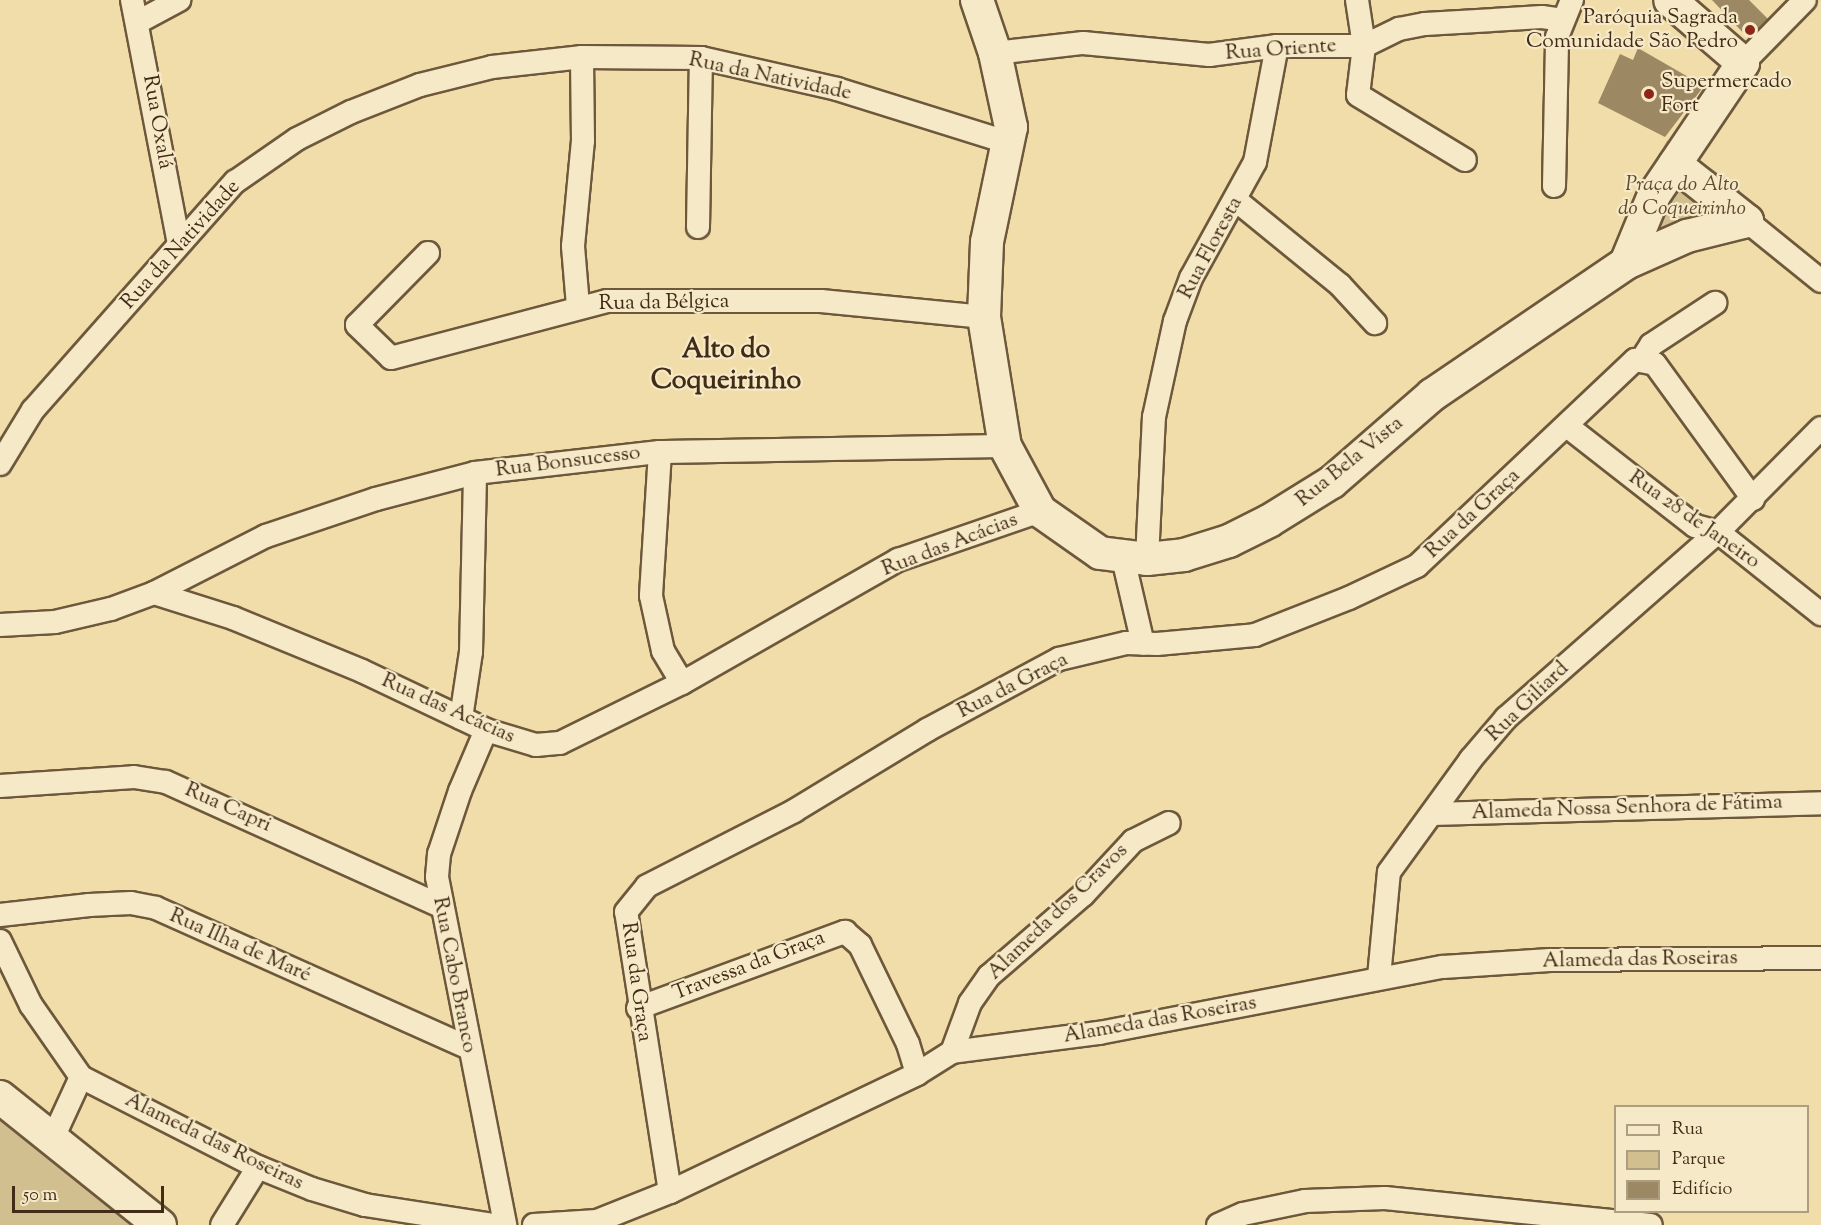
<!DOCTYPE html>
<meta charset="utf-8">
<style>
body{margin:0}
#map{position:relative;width:1821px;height:1225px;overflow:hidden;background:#f0dda9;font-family:"Sorts Mill Goudy",serif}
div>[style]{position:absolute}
.green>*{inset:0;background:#d2bf90}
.building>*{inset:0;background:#9c8863}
.roads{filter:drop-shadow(2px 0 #6e583c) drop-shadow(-2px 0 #6e583c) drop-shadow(0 2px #6e583c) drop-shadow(0 -2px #6e583c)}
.minor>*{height:22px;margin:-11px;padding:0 11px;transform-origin:11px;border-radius:11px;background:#f5e9c7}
.secondary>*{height:32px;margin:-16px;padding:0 16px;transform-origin:16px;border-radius:16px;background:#f5e9c7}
.dots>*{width:16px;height:16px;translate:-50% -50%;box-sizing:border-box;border:3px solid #f5e9c7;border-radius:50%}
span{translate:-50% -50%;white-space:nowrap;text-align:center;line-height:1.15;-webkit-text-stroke:4.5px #f5e9c7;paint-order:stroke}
.poi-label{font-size:21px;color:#422b17}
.right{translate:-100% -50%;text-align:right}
.left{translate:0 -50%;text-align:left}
.street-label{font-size:21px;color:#422b17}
.park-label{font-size:21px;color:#5f492f;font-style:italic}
.district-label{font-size:27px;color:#422b17;font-weight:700}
.legend{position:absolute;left:1614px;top:1105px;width:195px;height:108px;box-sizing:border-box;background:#f5e9c7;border:2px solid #ad9d81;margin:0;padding:8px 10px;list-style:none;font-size:18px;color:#422b17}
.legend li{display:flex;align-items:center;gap:12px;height:30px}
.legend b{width:30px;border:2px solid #ad9d81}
.scale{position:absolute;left:12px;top:1186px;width:152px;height:27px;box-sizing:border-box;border:3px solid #422b17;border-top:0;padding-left:8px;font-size:18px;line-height:21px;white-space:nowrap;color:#422b17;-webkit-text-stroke:4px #f5e9c7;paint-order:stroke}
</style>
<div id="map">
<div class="green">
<i style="clip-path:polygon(1667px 140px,1738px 186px,1748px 212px,1635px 259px,1612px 248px)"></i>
<i style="clip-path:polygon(0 1116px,137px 1225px,0 1225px)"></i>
</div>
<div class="building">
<i style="clip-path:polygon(1712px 0,1749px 0,1769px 20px,1750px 40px)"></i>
<i style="clip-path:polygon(1638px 48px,1704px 86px,1665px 137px,1598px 103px,1620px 54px,1633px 60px)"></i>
</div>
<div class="roads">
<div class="minor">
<i style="left:132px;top:0;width:248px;rotate:79.1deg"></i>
<i style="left:1357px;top:0;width:47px;rotate:81.3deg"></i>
<i style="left:1364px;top:46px;width:49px;rotate:97deg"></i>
<i style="left:1358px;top:95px;width:125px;rotate:31.3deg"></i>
<i style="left:138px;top:22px;width:47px;rotate:-28.2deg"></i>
<i style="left:995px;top:53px;width:89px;rotate:-6.5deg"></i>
<i style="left:1083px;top:43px;width:127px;rotate:5.4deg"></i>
<i style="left:1209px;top:55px;width:69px;rotate:-7.5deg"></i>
<i style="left:1277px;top:46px;width:87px"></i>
<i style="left:1364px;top:46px;width:39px;rotate:-26deg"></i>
<i style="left:1399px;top:29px;width:26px;rotate:-11deg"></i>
<i style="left:1425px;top:24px;width:117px;rotate:-3.4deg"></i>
<i style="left:1542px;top:17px;width:21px;rotate:8deg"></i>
<i style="left:1743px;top:63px;width:88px;rotate:-45.5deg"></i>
<i style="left:1554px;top:186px;width:149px;rotate:-88.8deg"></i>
<i style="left:1557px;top:37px;width:40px;rotate:-68deg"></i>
<i style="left:1237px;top:201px;width:133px;rotate:39.2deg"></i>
<i style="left:1340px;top:285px;width:52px;rotate:47.4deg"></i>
<i style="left:1747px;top:221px;width:95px;rotate:39deg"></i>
<i style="left:698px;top:227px;width:169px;rotate:-89deg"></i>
<i style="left:428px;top:253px;width:101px;rotate:134.6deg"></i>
<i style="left:357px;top:325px;width:47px;rotate:44.1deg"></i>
<i style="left:391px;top:358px;width:223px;rotate:-14.8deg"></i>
<i style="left:607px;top:301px;width:214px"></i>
<i style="left:821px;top:301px;width:164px;rotate:5.6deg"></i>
<i style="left:578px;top:306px;width:60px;rotate:-94.8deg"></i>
<i style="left:573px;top:246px;width:105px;rotate:-84.6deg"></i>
<i style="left:583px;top:141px;width:84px;rotate:-90.7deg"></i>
<i style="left:1642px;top:359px;width:17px;rotate:-57deg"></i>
<i style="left:1651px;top:345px;width:77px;rotate:-33.3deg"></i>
<i style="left:1567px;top:426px;width:162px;rotate:38deg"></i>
<i style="left:1695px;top:526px;width:24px;rotate:15deg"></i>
<i style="left:1718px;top:532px;width:132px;rotate:38.5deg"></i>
<i style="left:660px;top:452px;width:144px;rotate:93.6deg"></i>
<i style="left:651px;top:596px;width:56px;rotate:77.7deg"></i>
<i style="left:663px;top:651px;width:37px;rotate:59deg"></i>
<i style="left:0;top:464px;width:63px;rotate:-58.6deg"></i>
<i style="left:33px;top:410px;width:305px;rotate:-48.5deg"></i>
<i style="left:235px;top:182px;width:75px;rotate:-34.7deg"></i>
<i style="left:297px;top:139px;width:60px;rotate:-26.6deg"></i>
<i style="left:351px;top:112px;width:74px;rotate:-21.4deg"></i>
<i style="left:420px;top:85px;width:74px;rotate:-14deg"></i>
<i style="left:492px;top:67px;width:91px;rotate:-6.3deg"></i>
<i style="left:582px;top:57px;width:119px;rotate:0.5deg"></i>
<i style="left:701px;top:58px;width:139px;rotate:12.8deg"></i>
<i style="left:837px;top:89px;width:180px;rotate:17.4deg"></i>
<i style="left:1123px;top:558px;width:88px;rotate:76.9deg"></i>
<i style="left:1147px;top:559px;width:142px;rotate:-87.2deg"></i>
<i style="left:1154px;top:417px;width:98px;rotate:-77.7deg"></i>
<i style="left:1175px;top:321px;width:46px;rotate:-69.6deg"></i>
<i style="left:1191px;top:278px;width:132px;rotate:-61.1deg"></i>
<i style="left:1255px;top:162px;width:118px;rotate:-79.3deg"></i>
<i style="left:154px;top:593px;width:83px;rotate:17.6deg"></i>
<i style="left:233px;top:618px;width:139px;rotate:22.3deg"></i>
<i style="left:362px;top:671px;width:137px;rotate:25.4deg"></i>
<i style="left:486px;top:730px;width:52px;rotate:16.7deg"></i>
<i style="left:536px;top:745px;width:24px;rotate:-5deg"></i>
<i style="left:560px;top:743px;width:136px;rotate:-26.2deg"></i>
<i style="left:682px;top:683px;width:249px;rotate:-29.7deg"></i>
<i style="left:898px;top:560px;width:150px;rotate:-19deg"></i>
<i style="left:0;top:625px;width:55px;rotate:-3.1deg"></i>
<i style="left:55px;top:622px;width:57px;rotate:-13.1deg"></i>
<i style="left:111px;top:609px;width:46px;rotate:-20.4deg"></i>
<i style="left:154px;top:593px;width:126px;rotate:-27deg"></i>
<i style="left:266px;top:536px;width:116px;rotate:-18.6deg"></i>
<i style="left:376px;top:499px;width:102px;rotate:-14.7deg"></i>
<i style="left:475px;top:473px;width:186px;rotate:-6.5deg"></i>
<i style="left:660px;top:452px;width:345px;rotate:-1deg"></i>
<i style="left:461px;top:718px;width:67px;rotate:-81.4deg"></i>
<i style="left:471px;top:652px;width:179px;rotate:-88.7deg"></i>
<i style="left:486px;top:730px;width:66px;rotate:113.1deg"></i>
<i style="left:460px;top:791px;width:66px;rotate:108.4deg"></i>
<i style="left:439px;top:854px;width:23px;rotate:95deg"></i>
<i style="left:437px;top:877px;width:355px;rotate:78.9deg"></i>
<i style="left:0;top:786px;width:134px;rotate:-3.8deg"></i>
<i style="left:134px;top:777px;width:32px;rotate:9deg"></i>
<i style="left:166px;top:782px;width:301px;rotate:24.3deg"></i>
<i style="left:1434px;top:814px;width:387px;rotate:-1.6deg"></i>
<i style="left:0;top:915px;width:90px;rotate:-6.4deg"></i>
<i style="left:89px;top:905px;width:42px;rotate:-2.7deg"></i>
<i style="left:131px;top:903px;width:25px;rotate:11deg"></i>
<i style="left:156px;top:908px;width:341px;rotate:24.1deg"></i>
<i style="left:0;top:941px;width:71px;rotate:64.2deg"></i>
<i style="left:31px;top:1005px;width:88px;rotate:55.2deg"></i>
<i style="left:81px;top:1077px;width:69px;rotate:114.7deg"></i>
<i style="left:1379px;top:977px;width:105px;rotate:-84.6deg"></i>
<i style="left:1389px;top:872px;width:140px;rotate:-54deg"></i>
<i style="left:1471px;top:759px;width:54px;rotate:-49.5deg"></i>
<i style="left:1506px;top:718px;width:282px;rotate:-41.3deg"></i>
<i style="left:1718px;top:532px;width:146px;rotate:-45.3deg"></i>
<i style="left:638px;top:1008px;width:221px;rotate:-20.2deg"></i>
<i style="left:845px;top:932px;width:20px;rotate:41deg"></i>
<i style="left:860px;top:945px;width:110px;rotate:64.1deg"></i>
<i style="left:908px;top:1044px;width:31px;rotate:73deg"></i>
<i style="left:952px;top:1052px;width:52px;rotate:-69.8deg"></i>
<i style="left:970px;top:1003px;width:33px;rotate:-55deg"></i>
<i style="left:989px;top:976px;width:124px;rotate:-40.8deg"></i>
<i style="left:1083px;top:895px;width:74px;rotate:-47.2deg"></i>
<i style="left:1133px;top:841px;width:40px;rotate:-26.6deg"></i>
<i style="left:81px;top:1077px;width:199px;rotate:27deg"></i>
<i style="left:258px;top:1167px;width:58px;rotate:22.2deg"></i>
<i style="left:312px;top:1189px;width:55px;rotate:16.8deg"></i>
<i style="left:365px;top:1205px;width:129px;rotate:8.9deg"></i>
<i style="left:670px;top:1192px;width:283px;rotate:-98.9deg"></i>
<i style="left:626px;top:912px;width:33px;rotate:-51deg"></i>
<i style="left:647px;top:886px;width:165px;rotate:-27deg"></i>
<i style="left:794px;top:811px;width:156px;rotate:-31.3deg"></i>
<i style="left:927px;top:730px;width:150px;rotate:-28.3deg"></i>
<i style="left:1059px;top:659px;width:69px;rotate:-13.4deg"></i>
<i style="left:1126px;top:643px;width:31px;rotate:2deg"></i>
<i style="left:1157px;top:644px;width:98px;rotate:-5.2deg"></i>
<i style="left:1255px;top:635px;width:101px;rotate:-21.5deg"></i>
<i style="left:1349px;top:598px;width:75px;rotate:-25.2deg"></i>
<i style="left:1417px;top:566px;width:300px;rotate:-43.4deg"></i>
<i style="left:1635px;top:360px;width:20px;rotate:11deg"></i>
<i style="left:1655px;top:364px;width:167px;rotate:54deg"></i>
<i style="left:222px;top:1225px;width:68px;rotate:-58.2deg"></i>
<i style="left:534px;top:1225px;width:63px;rotate:-3.6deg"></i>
<i style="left:597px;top:1221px;width:79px;rotate:-21.7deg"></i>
<i style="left:670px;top:1192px;width:274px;rotate:-25.5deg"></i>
<i style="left:917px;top:1074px;width:41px;rotate:-32.2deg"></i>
<i style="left:952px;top:1052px;width:148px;rotate:-7.4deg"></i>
<i style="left:1099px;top:1033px;width:350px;rotate:-10.9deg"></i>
<i style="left:1443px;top:967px;width:107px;rotate:-3.7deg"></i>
<i style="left:1550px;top:960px;width:271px;rotate:-0.4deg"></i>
<i style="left:1218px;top:1225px;width:27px;rotate:-24deg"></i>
<i style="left:1243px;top:1214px;width:63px;rotate:-11.8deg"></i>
<i style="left:1305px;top:1201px;width:80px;rotate:-2.1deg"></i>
<i style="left:1385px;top:1198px;width:267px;rotate:5.8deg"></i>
</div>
<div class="secondary">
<i style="left:977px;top:0;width:56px;rotate:71.2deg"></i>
<i style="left:995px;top:53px;width:76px;rotate:77.8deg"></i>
<i style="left:1011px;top:127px;width:117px;rotate:101.8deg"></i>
<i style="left:987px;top:242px;width:75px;rotate:92.3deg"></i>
<i style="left:984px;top:317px;width:131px;rotate:80.8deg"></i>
<i style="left:1005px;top:446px;width:74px;rotate:61.7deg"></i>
<i style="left:1040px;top:511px;width:73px;rotate:35deg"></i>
<i style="left:1100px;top:553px;width:47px;rotate:7.3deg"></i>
<i style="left:1147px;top:559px;width:37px;rotate:-6deg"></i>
<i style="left:1184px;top:555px;width:47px;rotate:-17.3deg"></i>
<i style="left:1229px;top:541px;width:45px;rotate:-26.6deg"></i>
<i style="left:1269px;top:521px;width:74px;rotate:-31.8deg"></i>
<i style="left:1332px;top:482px;width:133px;rotate:-41deg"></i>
<i style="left:1432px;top:395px;width:235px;rotate:-34.2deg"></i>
<i style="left:1626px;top:263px;width:67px;rotate:-23.9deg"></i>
<i style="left:1687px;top:236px;width:62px;rotate:-14deg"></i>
<i style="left:1675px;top:164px;width:92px;rotate:38.4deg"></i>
<i style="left:1626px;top:263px;width:74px;rotate:-67.6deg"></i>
<i style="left:1654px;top:195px;width:159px;rotate:-56deg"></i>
<i style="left:1743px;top:63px;width:96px;rotate:-139.2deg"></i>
<i style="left:0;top:1097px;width:205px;rotate:38.7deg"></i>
</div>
</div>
<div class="dots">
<i style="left:1750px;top:30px;background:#8f2418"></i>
<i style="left:1649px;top:94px;background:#8f2418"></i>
</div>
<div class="poi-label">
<span class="right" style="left:1738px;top:30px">Paróquia Sagrada<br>Comunidade São Pedro</span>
<span class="left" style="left:1661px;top:94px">Supermercado<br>Fort</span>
</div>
<div class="street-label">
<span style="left:1281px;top:50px;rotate:-4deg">Rua Oriente</span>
<span style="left:770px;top:77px;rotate:12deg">Rua da Natividade</span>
<span style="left:157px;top:122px;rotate:80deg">Rua Oxalá</span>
<span style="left:181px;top:245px;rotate:-48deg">Rua da Natividade</span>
<span style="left:1211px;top:248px;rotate:-62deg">Rua Floresta</span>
<span style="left:664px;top:303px;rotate:-1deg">Rua da Bélgica</span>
<span style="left:568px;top:462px;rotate:-7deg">Rua Bonsucesso</span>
<span style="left:1350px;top:462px;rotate:-39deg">Rua Bela Vista</span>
<span style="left:1473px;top:514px;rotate:-43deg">Rua da Graça</span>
<span style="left:1694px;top:520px;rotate:35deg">Rua 28 de Janeiro</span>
<span style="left:950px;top:545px;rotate:-21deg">Rua das Acácias</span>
<span style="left:1013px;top:686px;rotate:-27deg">Rua da Graça</span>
<span style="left:1528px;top:702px;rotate:-44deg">Rua Giliard</span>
<span style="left:448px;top:709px;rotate:24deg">Rua das Acácias</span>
<span style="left:228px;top:808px;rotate:24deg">Rua Capri</span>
<span style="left:1627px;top:808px;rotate:-2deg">Alameda Nossa Senhora de Fátima</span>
<span style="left:1058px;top:912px;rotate:-44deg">Alameda dos Cravos</span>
<span style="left:240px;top:946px;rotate:24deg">Rua Ilha de Maré</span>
<span style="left:1640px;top:960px;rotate:-1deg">Alameda das Roseiras</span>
<span style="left:749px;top:966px;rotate:-21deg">Travessa da Graça</span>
<span style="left:454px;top:975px;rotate:79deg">Rua Cabo Branco</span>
<span style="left:636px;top:982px;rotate:82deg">Rua da Graça</span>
<span style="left:1160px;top:1020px;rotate:-10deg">Alameda das Roseiras</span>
<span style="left:214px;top:1142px;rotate:26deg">Alameda das Roseiras</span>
</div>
<div class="park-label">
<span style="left:1682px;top:197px">Praça do Alto<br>do Coqueirinho</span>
</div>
<div class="district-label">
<span style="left:726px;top:366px">Alto do<br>Coqueirinho</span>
</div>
<ul class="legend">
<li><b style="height:8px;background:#f5e9c7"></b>Rua</li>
<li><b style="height:16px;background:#d2bf90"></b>Parque</li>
<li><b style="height:16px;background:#9c8863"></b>Edifício</li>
</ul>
<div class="scale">50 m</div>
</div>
